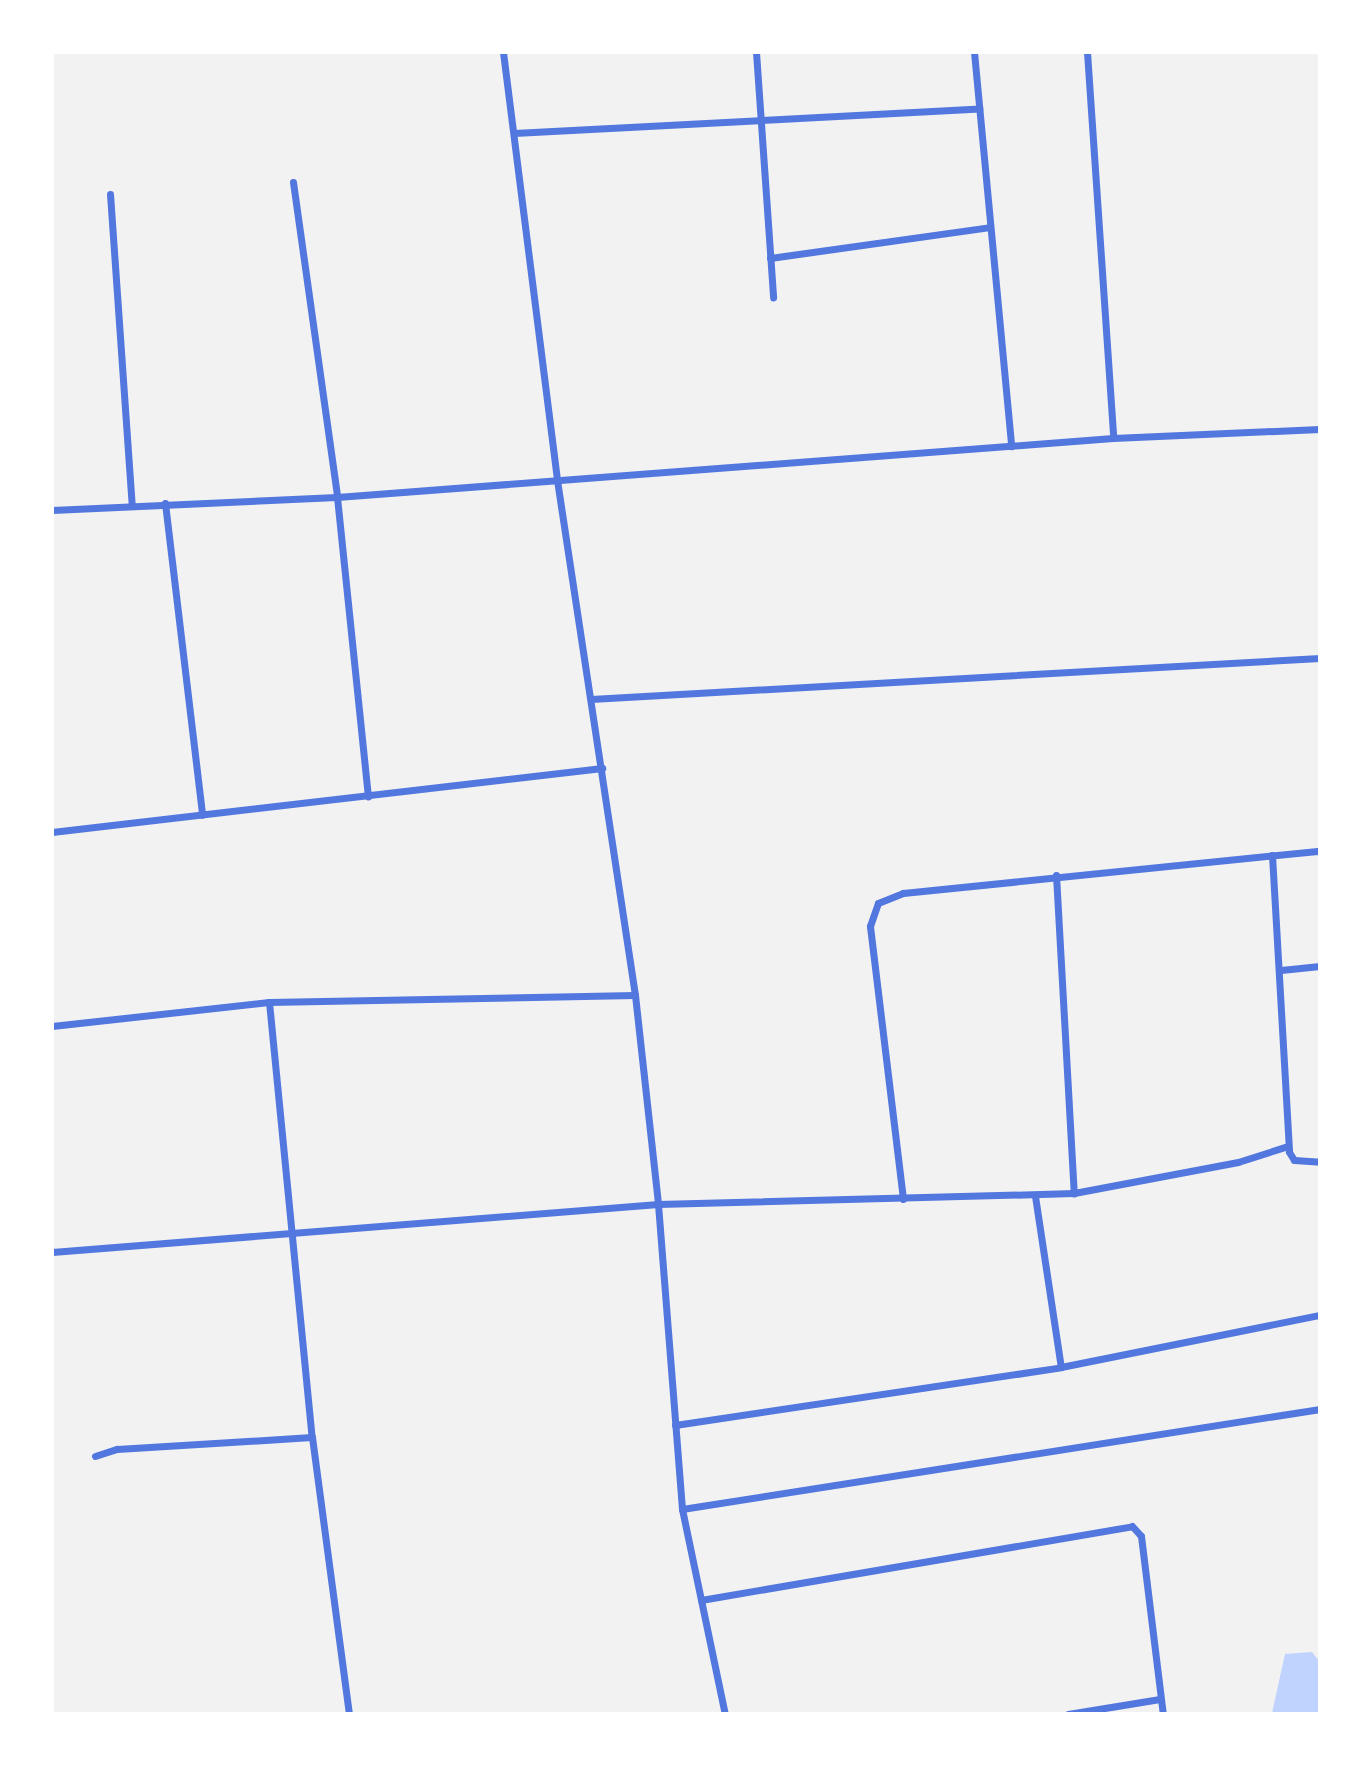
<!DOCTYPE html>
<style>
body{margin:0}
#map{position:relative;width:1372px;height:1766px;overflow:hidden;background:#f2f2f2;font-family:Karla,sans-serif}
div>[style]{position:absolute}
.water>*{inset:0;background:#bfd3fe}
.minor>*{height:7px;margin:-3.5px;padding:0 3.5px;transform-origin:3.5px;border-radius:3.5px;background:#5277de}
span{translate:-50% -50%;white-space:nowrap;text-align:center;line-height:1.15;-webkit-text-stroke:5px #fff;paint-order:stroke}
.frame{position:absolute;inset:0;border:54px solid #fff;pointer-events:none}
</style>
<div id="map">
<div class="water">
<i style="clip-path:polygon(1312px 1652px,1319px 1661px,1319px 1713px,1272px 1713px,1285px 1654px)"></i>
</div>
<div class="minor">
<i style="left:503px;top:52px;width:431px;rotate:82.8deg"></i>
<i style="left:557px;top:480px;width:521px;rotate:81.39deg"></i>
<i style="left:635px;top:995px;width:210px;rotate:83.7deg"></i>
<i style="left:658px;top:1204px;width:306px;rotate:85.5deg"></i>
<i style="left:682px;top:1509px;width:209px;rotate:78.2deg"></i>
<i style="left:756px;top:52px;width:246px;rotate:86deg"></i>
<i style="left:974px;top:52px;width:396px;rotate:84.6deg"></i>
<i style="left:1087px;top:52px;width:387px;rotate:86.1deg"></i>
<i style="left:514px;top:133px;width:466px;rotate:-3deg"></i>
<i style="left:293px;top:182px;width:318px;rotate:82deg"></i>
<i style="left:337px;top:497px;width:301px;rotate:84.1deg"></i>
<i style="left:110px;top:194px;width:312px;rotate:86deg"></i>
<i style="left:770px;top:258px;width:222px;rotate:-8deg"></i>
<i style="left:165px;top:503px;width:314px;rotate:83.2deg"></i>
<i style="left:52px;top:510px;width:285px;rotate:-2.6deg"></i>
<i style="left:337px;top:497px;width:778px;rotate:-4.35deg"></i>
<i style="left:1113px;top:438px;width:207px;rotate:-2.5deg"></i>
<i style="left:591px;top:699px;width:730px;rotate:-3.22deg"></i>
<i style="left:52px;top:832px;width:554px;rotate:-6.64deg"></i>
<i style="left:1272px;top:855px;width:297px;rotate:86.7deg"></i>
<i style="left:1289px;top:1152px;width:9px;rotate:58deg"></i>
<i style="left:1294px;top:1160px;width:26px;rotate:4deg"></i>
<i style="left:1056px;top:875px;width:319px;rotate:86.8deg"></i>
<i style="left:1281px;top:970px;width:39px;rotate:-6deg"></i>
<i style="left:269px;top:1002px;width:437px;rotate:84.4deg"></i>
<i style="left:312px;top:1437px;width:279px;rotate:82.4deg"></i>
<i style="left:52px;top:1026px;width:218px;rotate:-6.3deg"></i>
<i style="left:269px;top:1002px;width:366px;rotate:-1.1deg"></i>
<i style="left:1035px;top:1196px;width:173px;rotate:81.4deg"></i>
<i style="left:903px;top:1199px;width:275px;rotate:-96.9deg"></i>
<i style="left:870px;top:926px;width:24px;rotate:-71deg"></i>
<i style="left:878px;top:903px;width:27px;rotate:-22deg"></i>
<i style="left:903px;top:893px;width:419px;rotate:-5.8deg"></i>
<i style="left:52px;top:1252px;width:608px;rotate:-4.53deg"></i>
<i style="left:658px;top:1204px;width:416px;rotate:-1.5deg"></i>
<i style="left:1074px;top:1193px;width:167px;rotate:-10.7deg"></i>
<i style="left:1238px;top:1162px;width:52px;rotate:-17.7deg"></i>
<i style="left:675px;top:1425px;width:390px;rotate:-8.5deg"></i>
<i style="left:1061px;top:1367px;width:264px;rotate:-11.4deg"></i>
<i style="left:95px;top:1456px;width:23px;rotate:-18deg"></i>
<i style="left:117px;top:1449px;width:195px;rotate:-3.5deg"></i>
<i style="left:682px;top:1509px;width:646px;rotate:-8.91deg"></i>
<i style="left:701px;top:1600px;width:437px;rotate:-9.7deg"></i>
<i style="left:1132px;top:1526px;width:13px;rotate:48deg"></i>
<i style="left:1141px;top:1536px;width:179px;rotate:83deg"></i>
<i style="left:1068px;top:1714px;width:93px;rotate:-9.3deg"></i>
</div>
<div class="frame"></div>
</div>
